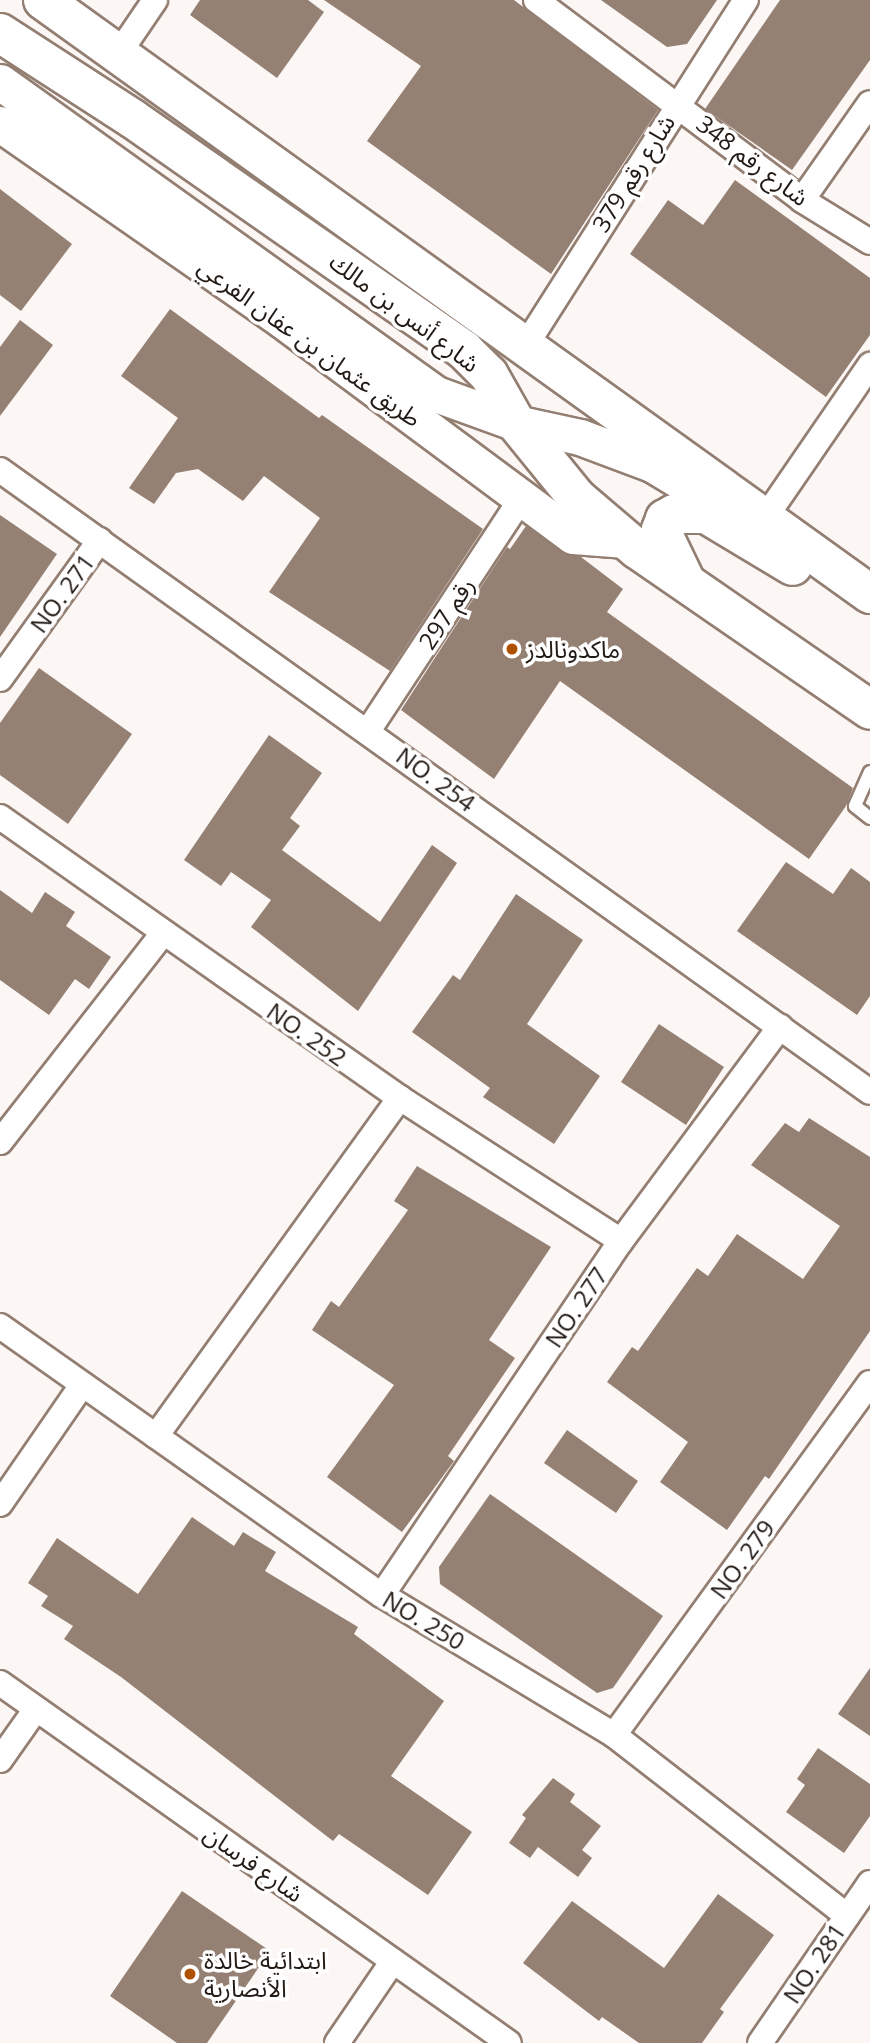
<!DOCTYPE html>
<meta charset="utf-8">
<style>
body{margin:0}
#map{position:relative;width:870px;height:2043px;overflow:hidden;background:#fcf7f5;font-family:"Open Sans","Noto Sans Arabic",sans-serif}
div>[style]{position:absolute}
.building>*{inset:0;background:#958074}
.roads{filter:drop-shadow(2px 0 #937e72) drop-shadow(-2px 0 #937e72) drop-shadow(0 2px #937e72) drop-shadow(0 -2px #937e72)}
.lane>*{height:12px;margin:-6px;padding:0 6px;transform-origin:6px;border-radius:6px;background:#fff}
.street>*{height:24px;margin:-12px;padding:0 12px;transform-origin:12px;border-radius:12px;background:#fff}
.secondary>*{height:35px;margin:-17.5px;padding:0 17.5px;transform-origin:17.5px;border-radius:17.5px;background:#fff}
.primary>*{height:38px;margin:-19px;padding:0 19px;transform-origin:19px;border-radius:19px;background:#fff}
.dots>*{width:19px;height:19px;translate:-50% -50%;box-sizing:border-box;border:4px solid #fff;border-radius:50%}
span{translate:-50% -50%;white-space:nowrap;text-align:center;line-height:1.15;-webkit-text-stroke:7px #fff;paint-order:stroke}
.street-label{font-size:24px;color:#221a15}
.poi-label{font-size:24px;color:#221a15}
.left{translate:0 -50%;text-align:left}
</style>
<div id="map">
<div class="building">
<i style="clip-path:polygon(200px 0,308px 0,324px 12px,277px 78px,190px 15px)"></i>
<i style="clip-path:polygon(324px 0,514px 0,658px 110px,551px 274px,367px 141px,421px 66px)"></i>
<i style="clip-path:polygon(601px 0,717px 0,687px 44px,667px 47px)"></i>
<i style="clip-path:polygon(780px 0,870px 0,870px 60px,792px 170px,705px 109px)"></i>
<i style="clip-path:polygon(735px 180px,870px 278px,870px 335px,826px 397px,630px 254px,668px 200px,703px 225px)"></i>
<i style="clip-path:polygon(0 189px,72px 244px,21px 311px,0 295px)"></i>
<i style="clip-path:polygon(170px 309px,319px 418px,322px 415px,483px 529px,390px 671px,269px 592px,320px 518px,264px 476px,243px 501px,198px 469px,176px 473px,154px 504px,129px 488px,178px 418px,121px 376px)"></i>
<i style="clip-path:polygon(20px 320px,53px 345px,0 416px,0 347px)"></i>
<i style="clip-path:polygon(0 515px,57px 554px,0 637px)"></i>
<i style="clip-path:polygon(526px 526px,561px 552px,581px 557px,623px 589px,607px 612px,853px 788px,846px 806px,809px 859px,560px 681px,494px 779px,401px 710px,507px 547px,510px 549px)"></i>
<i style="clip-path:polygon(39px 668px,132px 734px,68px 824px,0 775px,0 723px)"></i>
<i style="clip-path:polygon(269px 735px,322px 773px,290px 818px,300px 826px,282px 850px,380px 922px,432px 845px,457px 863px,358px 1011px,251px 927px,271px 900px,231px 872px,221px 886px,184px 860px)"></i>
<i style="clip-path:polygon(786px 862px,833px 894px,851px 868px,870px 882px,870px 996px,857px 1015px,737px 931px)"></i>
<i style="clip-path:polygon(0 890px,32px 913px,45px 892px,75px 912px,66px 926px,111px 957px,89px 989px,75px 979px,49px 1015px,0 980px)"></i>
<i style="clip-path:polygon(516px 894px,583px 940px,527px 1024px,600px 1076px,554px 1144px,483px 1097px,490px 1088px,412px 1032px,453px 975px,460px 980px)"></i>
<i style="clip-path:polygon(659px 1024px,724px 1067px,686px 1125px,621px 1082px)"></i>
<i style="clip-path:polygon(809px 1118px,870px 1157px,870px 1331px,769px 1479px,765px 1476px,727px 1530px,660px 1482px,688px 1442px,607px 1382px,632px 1347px,638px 1351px,697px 1268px,708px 1276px,737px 1234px,803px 1279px,840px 1226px,751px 1165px,785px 1123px,799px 1132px)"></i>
<i style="clip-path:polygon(417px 1166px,551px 1247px,489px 1340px,515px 1358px,448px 1456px,454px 1461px,402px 1532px,327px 1477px,394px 1385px,312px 1330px,331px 1301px,339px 1307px,408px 1210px,394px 1201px)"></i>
<i style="clip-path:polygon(567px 1430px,638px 1481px,616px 1513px,544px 1463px)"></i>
<i style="clip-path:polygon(490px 1494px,663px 1616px,613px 1688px,597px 1693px,440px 1584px,439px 1567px)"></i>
<i style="clip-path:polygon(192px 1517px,234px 1546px,243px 1532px,276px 1552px,265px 1571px,358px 1627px,354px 1634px,444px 1701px,391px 1776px,472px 1832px,428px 1895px,339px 1834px,333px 1841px,121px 1677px,64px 1639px,73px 1626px,41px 1606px,48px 1596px,28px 1583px,57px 1538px,138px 1594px)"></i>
<i style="clip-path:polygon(870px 1668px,870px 1736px,838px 1714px)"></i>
<i style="clip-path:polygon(818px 1748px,870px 1784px,870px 1816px,844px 1853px,786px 1812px,805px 1785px,797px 1779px)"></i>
<i style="clip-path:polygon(553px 1778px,575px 1794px,570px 1802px,601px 1826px,582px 1850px,592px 1858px,578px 1877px,538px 1847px,530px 1858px,509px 1843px,526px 1818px,522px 1815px)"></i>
<i style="clip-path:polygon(182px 1891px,270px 1951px,207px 2043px,177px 2043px,110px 1996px)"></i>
<i style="clip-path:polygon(718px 1894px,774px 1935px,720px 2009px,724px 2012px,702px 2043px,639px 2043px,602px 2017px,599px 2021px,523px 1963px,572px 1901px,664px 1968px)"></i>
</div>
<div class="roads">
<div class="lane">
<i style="left:870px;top:772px;width:37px;rotate:114deg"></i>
<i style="left:855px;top:806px;width:19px;rotate:39deg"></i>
</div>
<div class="street">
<i style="left:536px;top:0;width:333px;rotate:36.9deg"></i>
<i style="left:802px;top:200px;width:80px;rotate:31.7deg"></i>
<i style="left:119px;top:53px;width:64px;rotate:-55.8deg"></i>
<i style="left:802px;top:200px;width:118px;rotate:-55deg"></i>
<i style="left:524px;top:348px;width:413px;rotate:-57.5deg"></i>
<i style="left:0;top:470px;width:1069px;rotate:35.56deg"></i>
<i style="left:765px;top:518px;width:186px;rotate:-55.5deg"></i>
<i style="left:0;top:679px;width:171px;rotate:-54.3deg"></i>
<i style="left:368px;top:731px;width:282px;rotate:-56.6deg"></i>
<i style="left:0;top:817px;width:489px;rotate:35.1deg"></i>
<i style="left:400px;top:1098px;width:263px;rotate:32.9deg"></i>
<i style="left:0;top:1142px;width:265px;rotate:-52deg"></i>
<i style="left:0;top:1326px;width:467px;rotate:35.2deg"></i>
<i style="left:382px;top:1595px;width:271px;rotate:31.1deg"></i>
<i style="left:614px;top:1735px;width:295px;rotate:37.8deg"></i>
<i style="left:156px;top:1436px;width:417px;rotate:-54.2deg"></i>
<i style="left:0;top:1504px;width:145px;rotate:-55.4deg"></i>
<i style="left:382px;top:1595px;width:427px;rotate:-56deg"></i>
<i style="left:621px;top:1241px;width:267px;rotate:-53.4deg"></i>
<i style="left:0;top:1683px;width:623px;rotate:35.27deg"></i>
<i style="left:614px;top:1735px;width:435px;rotate:-54deg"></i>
<i style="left:0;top:1760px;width:62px;rotate:-54.8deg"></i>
<i style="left:337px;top:2043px;width:99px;rotate:-55.7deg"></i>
<i style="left:760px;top:2043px;width:194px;rotate:-55.5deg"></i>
</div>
<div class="secondary">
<i style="left:0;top:82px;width:536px;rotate:35.59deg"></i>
<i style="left:436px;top:394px;width:85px;rotate:19.9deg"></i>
<i style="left:516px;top:423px;width:66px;rotate:12.3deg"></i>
<i style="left:580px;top:437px;width:77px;rotate:20.6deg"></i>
<i style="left:652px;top:464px;width:76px;rotate:31deg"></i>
<i style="left:0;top:124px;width:343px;rotate:34.8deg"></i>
<i style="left:282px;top:320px;width:362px;rotate:36.6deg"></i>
<i style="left:573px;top:536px;width:53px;rotate:4.3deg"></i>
</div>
<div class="primary">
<i style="left:43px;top:0;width:1018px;rotate:35.69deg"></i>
<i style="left:0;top:33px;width:158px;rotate:32.9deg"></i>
<i style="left:133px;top:119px;width:404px;rotate:34.9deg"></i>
<i style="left:464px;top:350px;width:35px;rotate:45deg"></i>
<i style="left:489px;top:375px;width:55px;rotate:60.6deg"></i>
<i style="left:516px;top:423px;width:97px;rotate:50.9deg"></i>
<i style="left:577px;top:498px;width:79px;rotate:40.4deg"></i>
<i style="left:637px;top:549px;width:283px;rotate:34.6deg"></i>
<i style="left:686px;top:582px;width:58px;rotate:-115.7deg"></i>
<i style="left:661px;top:530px;width:12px;rotate:-70deg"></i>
<i style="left:665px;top:519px;width:10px;rotate:-29deg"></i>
<i style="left:674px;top:514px;width:32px"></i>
<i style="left:706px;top:514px;width:101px;rotate:30.9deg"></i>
</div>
</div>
<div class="dots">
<i style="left:512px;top:649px;background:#af5100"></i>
<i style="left:190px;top:1974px;background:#af5100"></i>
</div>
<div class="street-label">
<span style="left:753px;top:160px;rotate:37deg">شارع رقم 348</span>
<span style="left:633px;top:173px;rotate:-58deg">شارع رقم 379</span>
<span style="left:405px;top:312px;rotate:37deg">شارع أنس بن مالك</span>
<span style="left:310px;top:342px;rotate:36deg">طريق عثمان بن عفان الفرعي</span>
<span style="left:62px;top:593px;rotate:-54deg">NO. 271</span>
<span style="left:446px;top:613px;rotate:-57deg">رقم 297</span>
<span style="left:436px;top:779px;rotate:36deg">NO. 254</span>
<span style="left:307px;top:1034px;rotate:35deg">NO. 252</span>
<span style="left:576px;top:1307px;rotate:-56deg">NO. 277</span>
<span style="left:742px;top:1559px;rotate:-54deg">NO. 279</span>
<span style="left:424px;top:1620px;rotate:31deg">NO. 250</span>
<span style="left:254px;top:1863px;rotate:35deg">شارع فرسان</span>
<span style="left:814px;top:1963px;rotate:-56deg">NO. 281</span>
</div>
<div class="poi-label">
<span class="left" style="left:526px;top:649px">ماكدونالدز</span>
<span class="left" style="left:204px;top:1974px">ابتدائية خالدة<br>الأنصارية</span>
</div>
</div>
